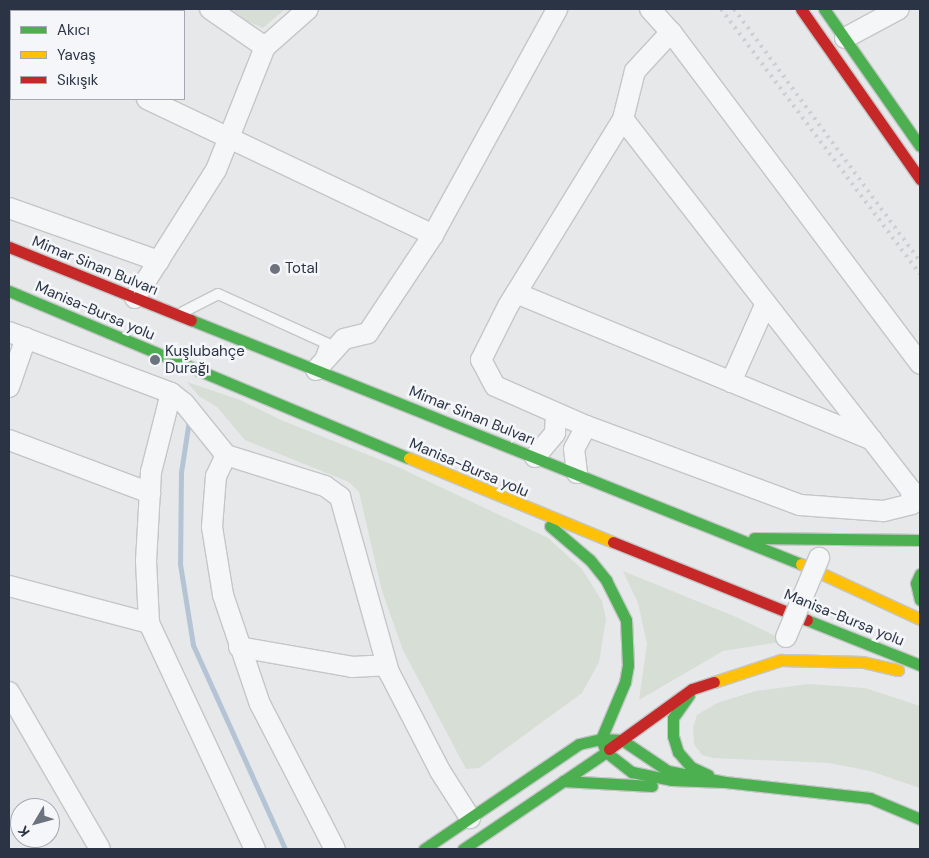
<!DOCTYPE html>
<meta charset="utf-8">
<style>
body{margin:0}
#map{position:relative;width:929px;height:858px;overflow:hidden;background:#e6e8ea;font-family:"DM Sans",sans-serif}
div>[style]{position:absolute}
.green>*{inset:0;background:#d6ded6}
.stream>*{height:5px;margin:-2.5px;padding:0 2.5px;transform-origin:2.5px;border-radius:2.5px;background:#b4c4d5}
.roads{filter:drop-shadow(1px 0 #c4c6c8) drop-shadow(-1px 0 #c4c6c8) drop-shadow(0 1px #c4c6c8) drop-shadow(0 -1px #c4c6c8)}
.lane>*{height:10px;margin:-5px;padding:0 5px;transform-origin:5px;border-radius:5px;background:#f5f6f7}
.street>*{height:20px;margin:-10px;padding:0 10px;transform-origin:10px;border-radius:10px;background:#f5f6f7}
.fast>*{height:11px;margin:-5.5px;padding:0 5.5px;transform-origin:5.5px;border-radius:5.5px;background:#4caf50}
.slow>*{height:11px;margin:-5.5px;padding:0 5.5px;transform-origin:5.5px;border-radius:5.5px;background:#ffc107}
.jam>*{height:11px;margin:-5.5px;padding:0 5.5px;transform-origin:5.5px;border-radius:5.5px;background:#c62828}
.rail>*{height:4px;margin-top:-2px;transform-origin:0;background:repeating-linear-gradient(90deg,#cecfd2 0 2.5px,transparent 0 7.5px)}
.bridges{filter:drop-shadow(1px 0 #c4c6c8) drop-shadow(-1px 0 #c4c6c8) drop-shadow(0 1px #c4c6c8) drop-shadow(0 -1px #c4c6c8)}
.street-bridge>*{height:20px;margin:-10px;padding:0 10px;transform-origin:10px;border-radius:10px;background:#f5f6f7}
.dots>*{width:14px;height:14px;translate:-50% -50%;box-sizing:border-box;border:2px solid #f4f6f9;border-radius:50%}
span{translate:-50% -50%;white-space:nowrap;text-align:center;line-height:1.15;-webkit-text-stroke:5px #f4f6f9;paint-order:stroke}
.street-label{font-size:15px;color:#2b3445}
.poi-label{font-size:15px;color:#2b3445}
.left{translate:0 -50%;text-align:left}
.frame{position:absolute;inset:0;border:10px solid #2b3445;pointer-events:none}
.legend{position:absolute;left:10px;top:10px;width:175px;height:90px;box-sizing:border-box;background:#f4f6f9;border:1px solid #a4a8b1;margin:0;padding:6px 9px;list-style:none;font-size:15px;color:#2b3445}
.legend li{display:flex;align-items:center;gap:10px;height:25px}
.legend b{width:25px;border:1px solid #a4a8b1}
.north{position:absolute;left:10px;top:798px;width:50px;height:50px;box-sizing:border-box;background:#f4f6f9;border:1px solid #a4a8b1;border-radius:50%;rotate:233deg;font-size:14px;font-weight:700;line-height:20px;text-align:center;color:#2b3445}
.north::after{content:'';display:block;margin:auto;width:18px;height:22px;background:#6c737f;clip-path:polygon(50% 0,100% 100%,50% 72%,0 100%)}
</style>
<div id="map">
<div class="green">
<i style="clip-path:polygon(231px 9px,285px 9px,263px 28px,247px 21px)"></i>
<i style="clip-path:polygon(187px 382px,240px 400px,281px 420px,398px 467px,548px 538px,582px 569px,602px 601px,606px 619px,599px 662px,582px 693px,479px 768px,466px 769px,403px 650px,382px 591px,359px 492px,349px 482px,245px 440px,217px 407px,199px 396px)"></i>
<i style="clip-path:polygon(623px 571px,736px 617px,786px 641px,723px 651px,639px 700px,647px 644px,638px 603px)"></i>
<i style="clip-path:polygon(809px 684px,865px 688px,920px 706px,920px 788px,870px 771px,829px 763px,713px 758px,702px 755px,694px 744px,693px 728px,697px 715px,717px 703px,756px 691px)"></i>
</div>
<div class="stream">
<i style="left:189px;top:420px;width:53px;rotate:98.7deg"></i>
<i style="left:181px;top:472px;width:92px;rotate:90.6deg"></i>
<i style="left:180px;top:564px;width:82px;rotate:80.9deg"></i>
<i style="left:193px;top:645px;width:224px;rotate:65.7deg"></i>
</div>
<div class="roads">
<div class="lane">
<i style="left:183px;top:312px;width:39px;rotate:-27deg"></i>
<i style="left:218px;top:294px;width:119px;rotate:24.4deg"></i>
<i style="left:326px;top:343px;width:15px;rotate:110deg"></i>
</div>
<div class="street">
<i style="left:210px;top:9px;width:67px;rotate:34.6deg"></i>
<i style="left:650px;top:9px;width:31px;rotate:48deg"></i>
<i style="left:671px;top:32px;width:415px;rotate:53.1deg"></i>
<i style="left:9px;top:32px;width:2px;rotate:27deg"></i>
<i style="left:845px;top:38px;width:61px;rotate:-28.2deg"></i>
<i style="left:147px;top:99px;width:317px;rotate:25.4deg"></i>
<i style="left:623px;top:119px;width:470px;rotate:52.2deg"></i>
<i style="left:911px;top:490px;width:14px;rotate:86deg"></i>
<i style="left:912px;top:504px;width:30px;rotate:166deg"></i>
<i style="left:883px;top:511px;width:83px;rotate:-175.9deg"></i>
<i style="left:800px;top:505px;width:228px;rotate:-159.7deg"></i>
<i style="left:586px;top:426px;width:99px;rotate:-156.3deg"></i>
<i style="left:495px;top:386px;width:30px;rotate:-118deg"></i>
<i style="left:481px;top:360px;width:60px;rotate:-63.4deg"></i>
<i style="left:508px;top:306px;width:220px;rotate:-58.4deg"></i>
<i style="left:623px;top:119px;width:49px;rotate:-76deg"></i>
<i style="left:635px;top:71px;width:53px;rotate:-47.3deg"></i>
<i style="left:9px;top:208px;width:159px;rotate:19.5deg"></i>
<i style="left:516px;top:293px;width:385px;rotate:22.4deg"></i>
<i style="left:135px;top:298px;width:151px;rotate:-57.7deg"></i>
<i style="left:216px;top:170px;width:132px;rotate:-68.3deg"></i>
<i style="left:265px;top:47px;width:57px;rotate:-41.5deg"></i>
<i style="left:9px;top:332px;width:173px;rotate:20.6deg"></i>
<i style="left:171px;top:393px;width:16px;rotate:38deg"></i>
<i style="left:184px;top:403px;width:67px;rotate:51.1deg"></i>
<i style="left:226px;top:455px;width:104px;rotate:17.4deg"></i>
<i style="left:325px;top:486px;width:19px;rotate:36deg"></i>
<i style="left:340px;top:497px;width:182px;rotate:74.4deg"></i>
<i style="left:389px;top:672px;width:111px;rotate:62.7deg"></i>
<i style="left:440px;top:771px;width:56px;rotate:57.4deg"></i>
<i style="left:316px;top:370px;width:42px;rotate:-47.9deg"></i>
<i style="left:344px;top:339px;width:25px;rotate:-14deg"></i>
<i style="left:368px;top:333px;width:118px;rotate:-56.4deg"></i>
<i style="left:433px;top:235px;width:258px;rotate:-61.2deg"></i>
<i style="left:731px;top:382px;width:86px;rotate:-66.1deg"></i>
<i style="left:9px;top:387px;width:52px;rotate:-70.9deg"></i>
<i style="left:171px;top:393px;width:81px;rotate:104.2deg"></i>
<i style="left:151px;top:472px;width:89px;rotate:93.2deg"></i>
<i style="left:146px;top:561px;width:62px;rotate:87.2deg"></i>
<i style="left:149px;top:623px;width:250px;rotate:64.9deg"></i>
<i style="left:9px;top:440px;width:151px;rotate:20.6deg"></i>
<i style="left:226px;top:455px;width:23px;rotate:115deg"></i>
<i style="left:216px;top:476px;width:51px;rotate:94.5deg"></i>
<i style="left:212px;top:527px;width:69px;rotate:80.8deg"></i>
<i style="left:223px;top:595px;width:115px;rotate:71.3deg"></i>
<i style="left:260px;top:704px;width:163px;rotate:62.7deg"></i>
<i style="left:535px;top:457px;width:31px;rotate:-50deg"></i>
<i style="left:555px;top:433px;width:20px;rotate:-87deg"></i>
<i style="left:577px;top:473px;width:24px;rotate:-97deg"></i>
<i style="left:574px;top:449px;width:26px;rotate:-62deg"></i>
<i style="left:9px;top:586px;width:145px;rotate:14.8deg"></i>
<i style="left:239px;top:647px;width:115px;rotate:10deg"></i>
<i style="left:352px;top:667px;width:34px;rotate:-3deg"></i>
<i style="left:9px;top:692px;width:181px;rotate:59.9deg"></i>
</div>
<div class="fast">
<i style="left:824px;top:9px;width:167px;rotate:55deg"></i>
<i style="left:9px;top:291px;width:433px;rotate:22.7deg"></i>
<i style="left:191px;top:320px;width:657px;rotate:21.8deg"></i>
<i style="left:550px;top:526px;width:52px;rotate:40.4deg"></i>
<i style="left:590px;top:560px;width:26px;rotate:51deg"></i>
<i style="left:606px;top:580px;width:45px;rotate:63.4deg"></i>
<i style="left:626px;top:620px;width:45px;rotate:87.5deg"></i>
<i style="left:628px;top:665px;width:17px;rotate:100deg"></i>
<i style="left:625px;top:682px;width:62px;rotate:112.8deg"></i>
<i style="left:601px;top:739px;width:14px;rotate:69deg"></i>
<i style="left:606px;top:752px;width:33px;rotate:38deg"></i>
<i style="left:632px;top:772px;width:41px;rotate:11.3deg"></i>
<i style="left:672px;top:780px;width:53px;rotate:2.2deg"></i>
<i style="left:754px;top:538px;width:166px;rotate:0.7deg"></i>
<i style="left:920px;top:574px;width:10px;rotate:114deg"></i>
<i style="left:916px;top:583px;width:17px;rotate:77deg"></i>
<i style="left:807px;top:620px;width:122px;rotate:21.7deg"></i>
<i style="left:689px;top:695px;width:28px;rotate:125deg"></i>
<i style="left:673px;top:718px;width:18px;rotate:90deg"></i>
<i style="left:673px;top:736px;width:17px;rotate:73deg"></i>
<i style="left:678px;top:752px;width:20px;rotate:49deg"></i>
<i style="left:691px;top:767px;width:19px;rotate:25deg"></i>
<i style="left:579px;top:744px;width:23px;rotate:-13deg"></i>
<i style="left:601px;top:739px;width:21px;rotate:3deg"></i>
<i style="left:622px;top:740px;width:55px;rotate:34deg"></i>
<i style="left:668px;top:771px;width:58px;rotate:10.9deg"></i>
<i style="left:725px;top:782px;width:146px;rotate:6.3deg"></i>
<i style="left:870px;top:798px;width:54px;rotate:22.8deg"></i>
<i style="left:563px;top:781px;width:89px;rotate:3.2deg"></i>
<i style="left:424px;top:849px;width:187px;rotate:-34.1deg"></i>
<i style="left:463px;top:849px;width:173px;rotate:-34.1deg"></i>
</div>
<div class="slow">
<i style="left:409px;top:458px;width:221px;rotate:22.4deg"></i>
<i style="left:801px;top:564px;width:131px;rotate:24.8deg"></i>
<i style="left:714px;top:682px;width:71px;rotate:-18.2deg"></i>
<i style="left:781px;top:660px;width:82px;rotate:1.4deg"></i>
<i style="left:863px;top:662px;width:36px;rotate:13deg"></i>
</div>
<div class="jam">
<i style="left:801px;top:9px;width:208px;rotate:55deg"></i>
<i style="left:9px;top:247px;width:196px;rotate:21.9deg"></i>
<i style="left:613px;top:542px;width:209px;rotate:21.9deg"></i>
<i style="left:609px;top:749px;width:102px;rotate:-35.9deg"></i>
<i style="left:692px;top:689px;width:23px;rotate:-18deg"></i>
</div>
</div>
<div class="rail">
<i style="left:721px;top:9px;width:331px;rotate:53.1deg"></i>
<i style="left:734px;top:9px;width:313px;rotate:53.6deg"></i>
</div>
<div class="bridges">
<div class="street-bridge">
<i style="left:786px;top:637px;width:86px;rotate:-67.3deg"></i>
</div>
</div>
<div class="dots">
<i style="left:275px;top:269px;background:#6c737f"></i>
<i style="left:155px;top:360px;background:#6c737f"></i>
</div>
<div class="street-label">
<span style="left:95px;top:266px;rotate:22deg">Mimar Sinan Bulvarı</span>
<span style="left:95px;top:311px;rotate:23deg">Manisa-Bursa yolu</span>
<span style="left:472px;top:416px;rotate:22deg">Mimar Sinan Bulvarı</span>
<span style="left:469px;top:468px;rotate:23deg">Manisa-Bursa yolu</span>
<span style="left:844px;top:618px;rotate:22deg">Manisa-Bursa yolu</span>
</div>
<div class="poi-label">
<span class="left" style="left:285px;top:269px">Total</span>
<span class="left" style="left:165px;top:360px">Kuşlubahçe<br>Durağı</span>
</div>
<div class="frame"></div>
<ul class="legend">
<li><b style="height:6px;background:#4caf50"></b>Akıcı</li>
<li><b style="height:6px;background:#ffc107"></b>Yavaş</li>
<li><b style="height:6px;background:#c62828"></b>Sıkışık</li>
</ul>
<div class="north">K</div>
</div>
